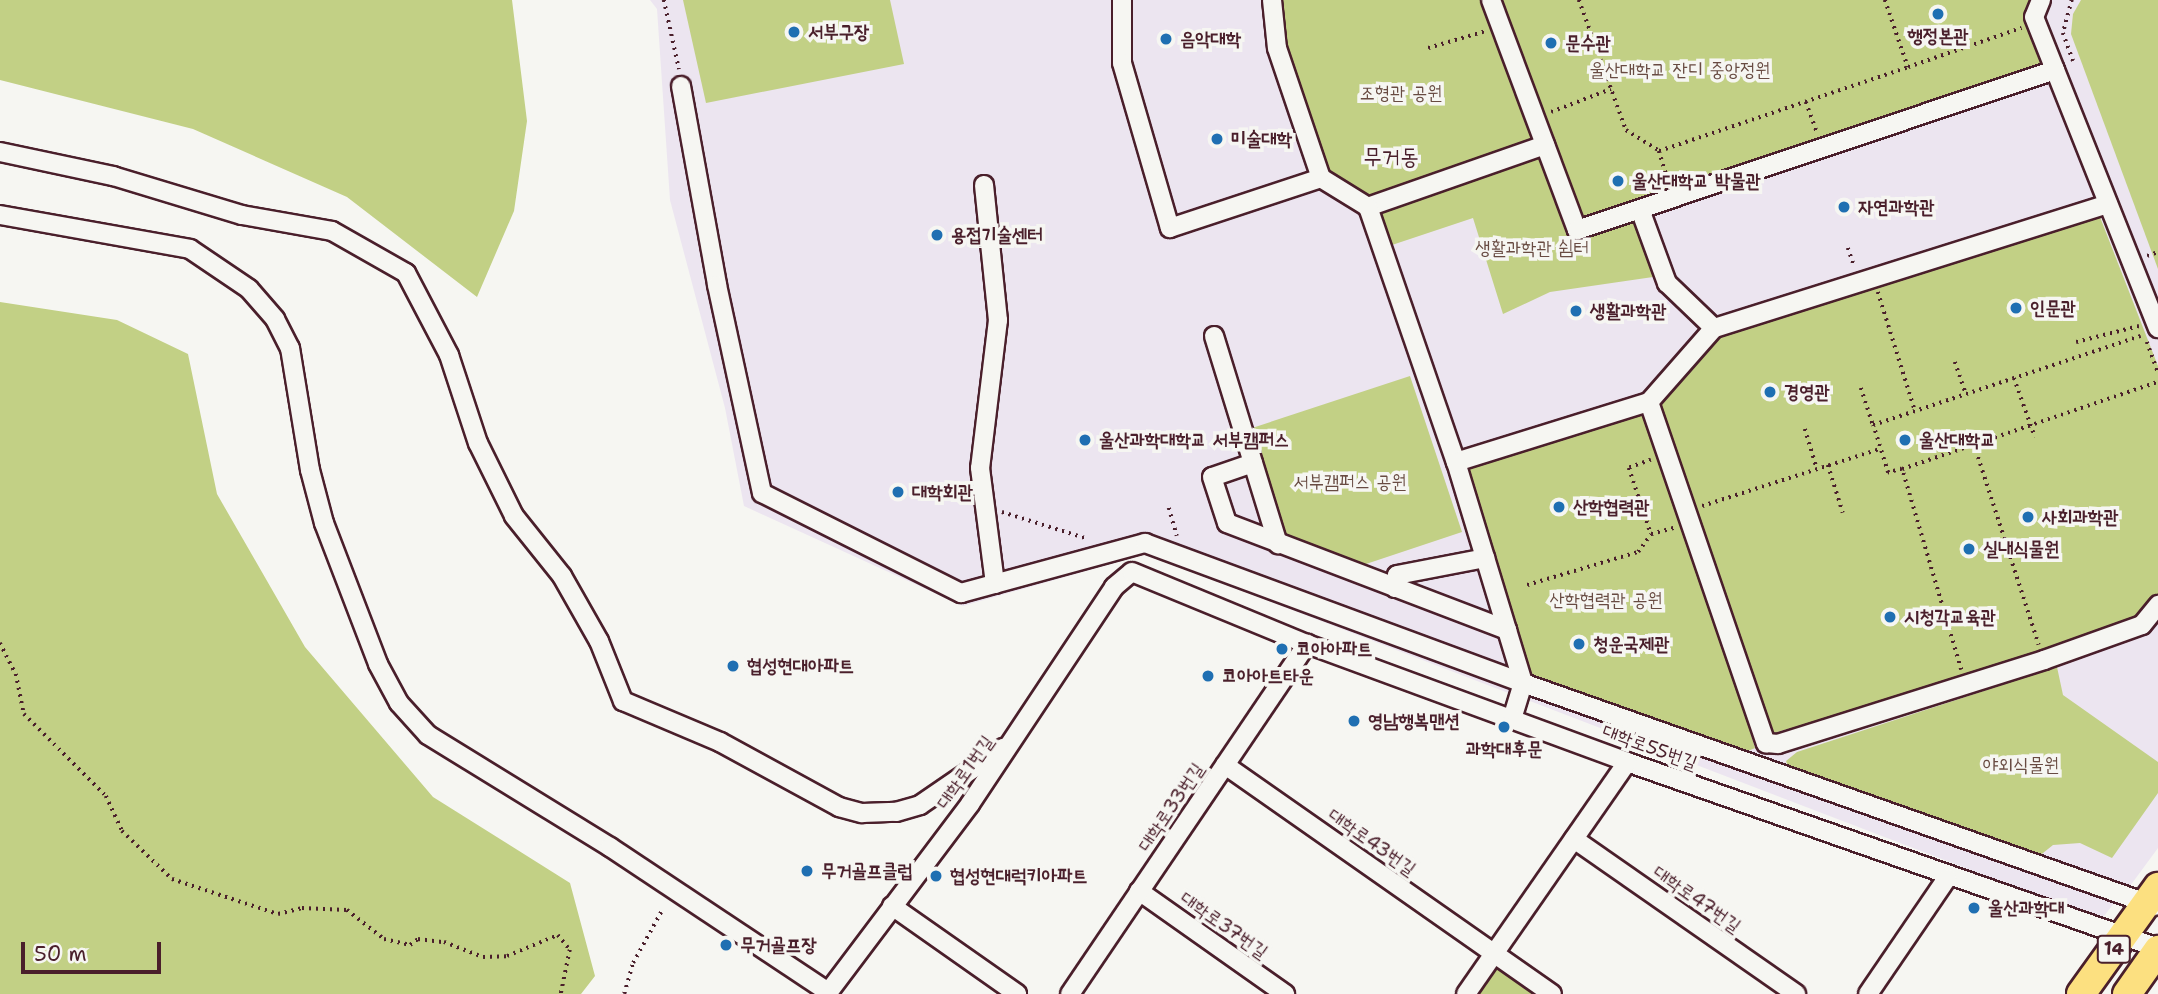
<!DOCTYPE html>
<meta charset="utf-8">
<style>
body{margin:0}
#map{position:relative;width:2158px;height:994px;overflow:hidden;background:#f6f6f2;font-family:"Shantell Sans","Poor Story",sans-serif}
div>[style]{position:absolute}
.built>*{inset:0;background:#ece5f0}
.green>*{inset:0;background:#c2d085}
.path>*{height:3.5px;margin-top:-1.75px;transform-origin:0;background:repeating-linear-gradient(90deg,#4a1f2b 0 2px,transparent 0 7px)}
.roads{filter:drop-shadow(2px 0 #4a1f2b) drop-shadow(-2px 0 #4a1f2b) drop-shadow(0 2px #4a1f2b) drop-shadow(0 -2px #4a1f2b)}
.street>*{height:18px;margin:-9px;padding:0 9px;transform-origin:9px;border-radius:9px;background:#f6f6f2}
.primary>*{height:28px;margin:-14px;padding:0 14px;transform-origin:14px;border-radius:14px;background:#fce080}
.dots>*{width:19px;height:19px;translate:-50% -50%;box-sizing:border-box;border:4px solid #f6f6f2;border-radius:50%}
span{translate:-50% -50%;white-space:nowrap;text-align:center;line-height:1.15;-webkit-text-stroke:7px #f6f6f2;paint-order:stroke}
.shield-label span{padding:2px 5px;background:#f6f6f2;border:2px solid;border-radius:5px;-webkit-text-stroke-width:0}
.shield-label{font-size:18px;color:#4a1f2b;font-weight:700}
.poi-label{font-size:19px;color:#4a1f2b;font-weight:700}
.left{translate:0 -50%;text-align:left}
.park-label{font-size:19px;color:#684b42}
.street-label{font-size:19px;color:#4a1f2b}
.quarter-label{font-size:23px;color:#4a1f2b}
.scale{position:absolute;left:21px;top:942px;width:140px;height:32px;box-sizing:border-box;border:4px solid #4a1f2b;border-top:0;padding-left:9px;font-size:21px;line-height:24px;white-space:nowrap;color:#4a1f2b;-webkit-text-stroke:5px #f6f6f2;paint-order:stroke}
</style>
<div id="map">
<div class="built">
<i style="clip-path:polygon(650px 0,2158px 0,2158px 848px,2130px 886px,1994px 837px,2127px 886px,2101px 920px,1146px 554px,963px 606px,744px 506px,725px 408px,670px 200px,657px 9px)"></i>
</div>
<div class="green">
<i style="clip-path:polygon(0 0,512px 0,527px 121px,514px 211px,477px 297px,347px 197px,193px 129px,0 80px)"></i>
<i style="clip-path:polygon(683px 0,890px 0,904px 64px,706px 103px)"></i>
<i style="clip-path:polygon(1279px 0,1487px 0,1539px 139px,1369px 202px,1327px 175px,1284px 45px)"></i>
<i style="clip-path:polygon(1491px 0,2041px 0,2034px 17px,2055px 70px,1577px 230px)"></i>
<i style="clip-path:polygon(2081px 0,2158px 0,2158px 269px,2071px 34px,2073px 14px)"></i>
<i style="clip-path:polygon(1542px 153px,1575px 236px,1634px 218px,1653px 277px,1550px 292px,1503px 314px,1473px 218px,1392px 245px,1380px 211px)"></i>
<i style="clip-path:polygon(2100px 217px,2158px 366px,2158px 594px,2137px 619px,1961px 680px,1774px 733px,1656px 402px,1712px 338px)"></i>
<i style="clip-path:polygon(0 302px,117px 320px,188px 354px,217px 494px,305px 647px,433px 797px,570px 883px,595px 976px,581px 994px,0 994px)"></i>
<i style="clip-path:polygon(1410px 376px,1462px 532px,1348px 570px,1278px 544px,1243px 431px)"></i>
<i style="clip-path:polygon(1642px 415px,1730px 666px,1755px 748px,1748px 751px,1532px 678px,1513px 620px,1467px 470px)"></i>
<i style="clip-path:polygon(2057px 667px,2063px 695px,2158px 762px,2158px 793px,2112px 858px,2080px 843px,2053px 845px,2038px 857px,1789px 769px,1786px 761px,1797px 752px)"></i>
<i style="clip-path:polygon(1497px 965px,1538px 994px,1477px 994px)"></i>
</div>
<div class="path">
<i style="left:664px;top:0;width:71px;rotate:77.7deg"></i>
<i style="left:1579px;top:0;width:138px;rotate:70.1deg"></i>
<i style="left:1626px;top:130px;width:39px;rotate:32deg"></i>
<i style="left:1659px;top:151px;width:31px;rotate:73deg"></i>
<i style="left:1885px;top:0;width:71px;rotate:71.1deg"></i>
<i style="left:1908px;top:67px;width:120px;rotate:-19deg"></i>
<i style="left:2072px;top:0;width:34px;rotate:105deg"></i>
<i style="left:2063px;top:33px;width:30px;rotate:70deg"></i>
<i style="left:1428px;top:48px;width:60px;rotate:-16.3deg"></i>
<i style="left:1806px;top:102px;width:33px;rotate:70deg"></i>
<i style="left:1551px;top:112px;width:64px;rotate:-21deg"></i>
<i style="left:1659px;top:151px;width:263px;rotate:-18.6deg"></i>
<i style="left:1848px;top:248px;width:18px;rotate:71deg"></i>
<i style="left:2147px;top:256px;width:12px;rotate:-20deg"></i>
<i style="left:1878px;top:292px;width:125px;rotate:72.7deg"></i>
<i style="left:2076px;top:342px;width:65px;rotate:-14.3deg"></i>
<i style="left:2147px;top:342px;width:33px;rotate:70deg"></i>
<i style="left:1955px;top:362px;width:34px;rotate:71deg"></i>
<i style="left:2014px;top:378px;width:63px;rotate:70.4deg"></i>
<i style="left:1861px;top:388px;width:39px;rotate:72deg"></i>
<i style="left:1805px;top:429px;width:42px;rotate:73.3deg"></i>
<i style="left:1974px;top:444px;width:211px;rotate:72.1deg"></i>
<i style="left:1651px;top:460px;width:23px;rotate:160deg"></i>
<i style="left:1629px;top:468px;width:70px;rotate:71.6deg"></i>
<i style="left:1828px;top:465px;width:50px;rotate:72.6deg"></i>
<i style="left:1902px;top:469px;width:15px;rotate:164deg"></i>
<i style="left:1888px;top:473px;width:50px;rotate:-107.4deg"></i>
<i style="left:1873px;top:425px;width:282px;rotate:-18.4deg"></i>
<i style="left:1702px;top:506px;width:187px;rotate:-17.8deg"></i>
<i style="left:1169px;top:508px;width:29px;rotate:74deg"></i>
<i style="left:1002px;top:512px;width:90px;rotate:17.4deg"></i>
<i style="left:1527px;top:585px;width:116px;rotate:-16.6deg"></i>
<i style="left:1638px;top:552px;width:22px;rotate:-54deg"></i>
<i style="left:1651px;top:534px;width:24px;rotate:-15deg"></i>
<i style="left:0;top:643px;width:35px;rotate:63deg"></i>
<i style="left:16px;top:674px;width:41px;rotate:78.7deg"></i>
<i style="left:24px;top:714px;width:116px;rotate:45deg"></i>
<i style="left:106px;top:796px;width:38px;rotate:65deg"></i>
<i style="left:122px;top:831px;width:69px;rotate:43.8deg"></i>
<i style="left:172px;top:879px;width:112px;rotate:18.3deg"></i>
<i style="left:278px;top:914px;width:25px;rotate:-14deg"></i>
<i style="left:302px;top:908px;width:45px;rotate:2.5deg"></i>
<i style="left:347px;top:910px;width:47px;rotate:38.1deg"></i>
<i style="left:384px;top:939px;width:27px;rotate:13deg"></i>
<i style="left:410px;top:945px;width:10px;rotate:-37deg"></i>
<i style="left:418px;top:939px;width:26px;rotate:7deg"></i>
<i style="left:444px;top:942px;width:42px;rotate:21deg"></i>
<i style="left:483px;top:957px;width:24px;rotate:-2deg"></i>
<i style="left:507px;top:956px;width:55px;rotate:-22.4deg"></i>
<i style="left:558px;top:935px;width:19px;rotate:51deg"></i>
<i style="left:570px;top:950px;width:45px;rotate:101.6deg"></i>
<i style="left:1961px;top:670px;width:209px;rotate:-106.4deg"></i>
<i style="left:1902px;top:469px;width:270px;rotate:-18.8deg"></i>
<i style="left:624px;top:994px;width:32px;rotate:-74deg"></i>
<i style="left:633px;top:963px;width:58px;rotate:-61.2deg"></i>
</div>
<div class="roads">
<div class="street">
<i style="left:1122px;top:0;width:63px;rotate:90deg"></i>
<i style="left:1122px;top:63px;width:172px;rotate:73.8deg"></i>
<i style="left:1170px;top:228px;width:159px;rotate:-18.3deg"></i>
<i style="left:1272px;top:0;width:48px;rotate:84.1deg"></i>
<i style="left:1277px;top:48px;width:137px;rotate:71.3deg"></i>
<i style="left:1321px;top:178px;width:55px;rotate:31.7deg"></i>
<i style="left:1491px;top:0;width:246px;rotate:69.5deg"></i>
<i style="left:1577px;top:230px;width:504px;rotate:-18.51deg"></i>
<i style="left:2041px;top:0;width:18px;rotate:112deg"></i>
<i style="left:2034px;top:17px;width:335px;rotate:68.3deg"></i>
<i style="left:681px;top:86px;width:202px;rotate:79.7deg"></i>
<i style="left:717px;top:285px;width:213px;rotate:77.8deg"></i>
<i style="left:762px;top:493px;width:223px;rotate:26.7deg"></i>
<i style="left:961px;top:593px;width:191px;rotate:-15.2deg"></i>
<i style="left:1145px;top:543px;width:403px;rotate:20.3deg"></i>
<i style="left:1523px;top:683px;width:670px;rotate:19.44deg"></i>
<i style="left:1545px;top:145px;width:188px;rotate:160.7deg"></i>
<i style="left:1368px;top:207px;width:270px;rotate:71deg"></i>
<i style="left:1456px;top:462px;width:202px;rotate:-17.3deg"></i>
<i style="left:0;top:152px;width:116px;rotate:12deg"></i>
<i style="left:113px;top:176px;width:135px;rotate:16.8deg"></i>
<i style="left:242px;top:215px;width:91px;rotate:10.1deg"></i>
<i style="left:332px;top:231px;width:85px;rotate:29.6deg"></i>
<i style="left:406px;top:273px;width:93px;rotate:62.3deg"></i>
<i style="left:449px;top:355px;width:93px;rotate:71.8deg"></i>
<i style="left:478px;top:443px;width:81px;rotate:63.7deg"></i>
<i style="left:514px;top:516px;width:77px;rotate:51.3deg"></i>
<i style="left:562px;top:576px;width:75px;rotate:60.4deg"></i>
<i style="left:599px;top:641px;width:65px;rotate:68.2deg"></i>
<i style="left:623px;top:701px;width:105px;rotate:22.9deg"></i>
<i style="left:720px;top:742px;width:136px;rotate:28.6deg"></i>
<i style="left:839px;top:807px;width:24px;rotate:15deg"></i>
<i style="left:862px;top:813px;width:34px;rotate:-2deg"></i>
<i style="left:896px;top:812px;width:25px;rotate:-16deg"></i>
<i style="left:920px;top:805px;width:101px;rotate:-34.5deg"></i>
<i style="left:984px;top:185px;width:136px;rotate:84.1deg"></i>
<i style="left:998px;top:320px;width:149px;rotate:96.9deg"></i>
<i style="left:980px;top:468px;width:117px;rotate:82.6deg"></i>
<i style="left:2108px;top:204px;width:413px;rotate:162.5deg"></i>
<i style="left:1714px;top:328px;width:98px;rotate:131.3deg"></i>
<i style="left:1649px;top:402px;width:361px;rotate:71.1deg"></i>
<i style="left:1766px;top:743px;width:12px;rotate:5deg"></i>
<i style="left:1778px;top:744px;width:279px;rotate:-17.5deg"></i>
<i style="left:2044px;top:660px;width:104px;rotate:-19.7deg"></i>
<i style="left:2142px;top:625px;width:26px;rotate:-51deg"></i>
<i style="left:1641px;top:212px;width:76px;rotate:69.9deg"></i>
<i style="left:1667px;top:283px;width:65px;rotate:43.8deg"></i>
<i style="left:0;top:215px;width:193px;rotate:10.1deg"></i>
<i style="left:190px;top:249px;width:71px;rotate:34.1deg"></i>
<i style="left:249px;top:289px;width:40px;rotate:49deg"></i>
<i style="left:275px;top:319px;width:33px;rotate:63deg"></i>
<i style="left:290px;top:348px;width:124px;rotate:80.7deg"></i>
<i style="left:310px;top:470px;width:55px;rotate:75.2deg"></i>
<i style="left:324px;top:523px;width:151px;rotate:69deg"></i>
<i style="left:378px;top:664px;width:44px;rotate:61.7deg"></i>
<i style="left:399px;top:703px;width:43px;rotate:47.8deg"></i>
<i style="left:428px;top:735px;width:214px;rotate:31.6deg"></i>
<i style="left:610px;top:847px;width:262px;rotate:33.6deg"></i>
<i style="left:1214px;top:336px;width:218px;rotate:72.9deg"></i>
<i style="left:1456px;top:462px;width:231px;rotate:73.1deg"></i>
<i style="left:1523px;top:683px;width:39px;rotate:107deg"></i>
<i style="left:1253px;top:463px;width:43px;rotate:161.1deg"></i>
<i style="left:1212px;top:477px;width:48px;rotate:71.9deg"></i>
<i style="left:1227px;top:523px;width:300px;rotate:20.9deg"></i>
<i style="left:1395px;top:588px;width:13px;rotate:-81deg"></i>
<i style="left:1397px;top:575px;width:90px;rotate:-10.9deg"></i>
<i style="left:1225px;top:765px;width:399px;rotate:35deg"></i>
<i style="left:1574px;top:839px;width:271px;rotate:34.9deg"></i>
<i style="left:1139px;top:891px;width:179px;rotate:35.2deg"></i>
<i style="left:892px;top:906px;width:153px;rotate:35.1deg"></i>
<i style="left:827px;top:994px;width:238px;rotate:-53deg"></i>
<i style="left:970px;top:804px;width:260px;rotate:-56.4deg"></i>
<i style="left:1114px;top:587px;width:23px;rotate:-40deg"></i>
<i style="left:1132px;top:572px;width:189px;rotate:22.4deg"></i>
<i style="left:1307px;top:644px;width:341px;rotate:20.2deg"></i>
<i style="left:1627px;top:762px;width:563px;rotate:19.3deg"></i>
<i style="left:1070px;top:994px;width:423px;rotate:-55.9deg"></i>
<i style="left:1466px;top:994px;width:282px;rotate:-55.2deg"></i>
<i style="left:1868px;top:994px;width:140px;rotate:-55.7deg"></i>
</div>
<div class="primary">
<i style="left:2081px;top:994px;width:132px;rotate:-54.3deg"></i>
<i style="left:2127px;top:994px;width:54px;rotate:-54.8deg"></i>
</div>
</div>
<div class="dots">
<i style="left:1938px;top:14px;background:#1f6fb2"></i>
<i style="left:794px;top:32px;background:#1f6fb2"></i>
<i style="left:1166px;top:39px;background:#1f6fb2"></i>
<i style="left:1551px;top:43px;background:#1f6fb2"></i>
<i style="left:1217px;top:139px;background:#1f6fb2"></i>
<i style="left:1618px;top:181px;background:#1f6fb2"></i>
<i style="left:1844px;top:207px;background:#1f6fb2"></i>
<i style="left:937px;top:235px;background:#1f6fb2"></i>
<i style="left:2016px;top:308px;background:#1f6fb2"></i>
<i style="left:1576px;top:311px;background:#1f6fb2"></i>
<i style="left:1770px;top:392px;background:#1f6fb2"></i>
<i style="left:1085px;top:440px;background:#1f6fb2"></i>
<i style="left:1905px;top:440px;background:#1f6fb2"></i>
<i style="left:898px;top:492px;background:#1f6fb2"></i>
<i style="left:1559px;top:507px;background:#1f6fb2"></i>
<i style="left:2028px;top:517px;background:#1f6fb2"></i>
<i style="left:1969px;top:549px;background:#1f6fb2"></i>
<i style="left:1890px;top:617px;background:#1f6fb2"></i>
<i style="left:1579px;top:644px;background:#1f6fb2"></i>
<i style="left:1282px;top:649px;background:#1f6fb2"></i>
<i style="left:733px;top:666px;background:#1f6fb2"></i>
<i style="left:1208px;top:676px;background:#1f6fb2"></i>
<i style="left:1354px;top:721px;background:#1f6fb2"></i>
<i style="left:1504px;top:727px;background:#1f6fb2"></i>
<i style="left:807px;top:871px;background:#1f6fb2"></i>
<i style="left:936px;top:876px;background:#1f6fb2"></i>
<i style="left:1974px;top:908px;background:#1f6fb2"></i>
<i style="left:726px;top:945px;background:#1f6fb2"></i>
</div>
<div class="shield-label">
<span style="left:2114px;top:949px">14</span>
</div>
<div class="poi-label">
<span class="left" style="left:808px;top:32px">서부구장</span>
<span style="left:1938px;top:36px">행정본관</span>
<span class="left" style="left:1180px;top:39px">음악대학</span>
<span class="left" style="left:1565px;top:43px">문수관</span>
<span class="left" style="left:1231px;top:139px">미술대학</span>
<span class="left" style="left:1632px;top:181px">울산대학교 박물관</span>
<span class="left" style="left:1858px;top:207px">자연과학관</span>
<span class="left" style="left:951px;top:235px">용접기술센터</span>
<span class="left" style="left:2030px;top:308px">인문관</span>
<span class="left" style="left:1590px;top:311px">생활과학관</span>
<span class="left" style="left:1784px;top:392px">경영관</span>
<span class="left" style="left:1099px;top:440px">울산과학대학교 서부캠퍼스</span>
<span class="left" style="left:1919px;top:440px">울산대학교</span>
<span class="left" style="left:912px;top:492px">대학회관</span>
<span class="left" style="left:1573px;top:507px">산학협력관</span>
<span class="left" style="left:2042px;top:517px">사회과학관</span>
<span class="left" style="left:1983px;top:549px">실내식물원</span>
<span class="left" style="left:1904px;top:617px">시청각교육관</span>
<span class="left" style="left:1593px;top:644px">청운국제관</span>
<span class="left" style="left:1296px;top:649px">코아아파트</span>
<span class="left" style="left:747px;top:666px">협성현대아파트</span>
<span class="left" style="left:1222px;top:676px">코아아트타운</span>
<span class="left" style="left:1368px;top:721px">영남행복맨션</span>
<span style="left:1504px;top:749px">과학대후문</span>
<span class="left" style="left:821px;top:871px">무거골프클럽</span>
<span class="left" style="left:950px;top:876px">협성현대럭키아파트</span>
<span class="left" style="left:1988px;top:908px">울산과학대</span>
<span class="left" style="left:740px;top:945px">무거골프장</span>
</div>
<div class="park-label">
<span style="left:1680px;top:70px">울산대학교 잔디 중앙정원</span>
<span style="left:1401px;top:93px">조형관 공원</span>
<span style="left:1532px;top:248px">생활과학관 쉼터</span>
<span style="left:1350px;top:482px">서부캠퍼스 공원</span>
<span style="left:1606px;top:600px">산학협력관 공원</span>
<span style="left:2021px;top:765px">야외식물원</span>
</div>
<div class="street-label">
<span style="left:1650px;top:747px;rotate:20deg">대학로55번길</span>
<span style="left:965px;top:772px;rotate:-55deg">대학로1번길</span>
<span style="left:1171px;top:807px;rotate:-56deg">대학로33번길</span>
<span style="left:1372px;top:842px;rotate:35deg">대학로43번길</span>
<span style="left:1697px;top:899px;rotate:35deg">대학로47번길</span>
<span style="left:1224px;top:925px;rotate:35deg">대학로37번길</span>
</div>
<div class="quarter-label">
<span style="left:1391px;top:156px">무거동</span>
</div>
<div class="scale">50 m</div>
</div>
